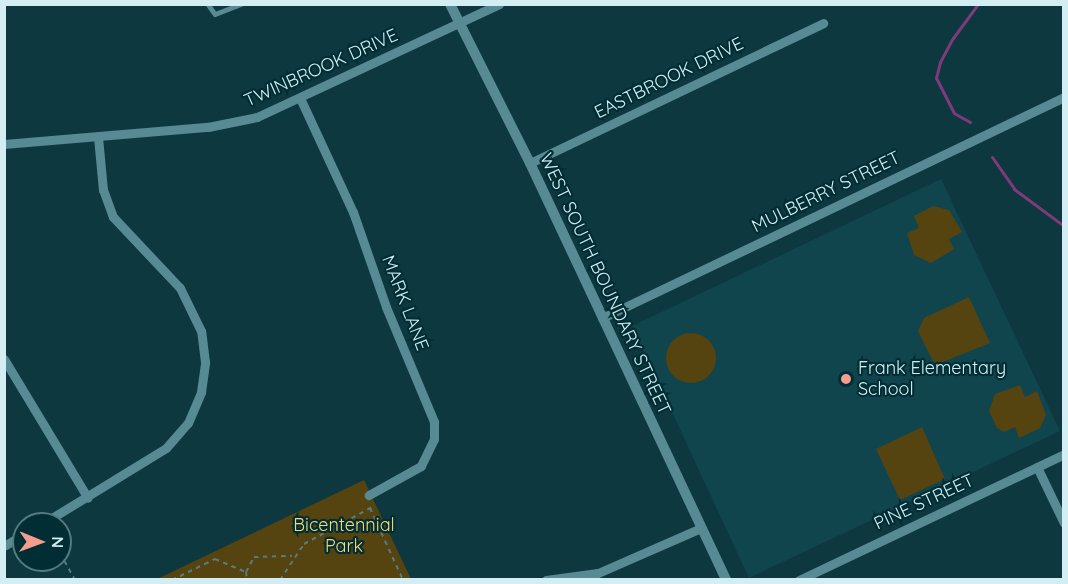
<!DOCTYPE html>
<style>
body{margin:0}
#map{position:relative;width:1068px;height:584px;overflow:hidden;background:#0d383f;font-family:Quicksand,sans-serif}
div>[style]{position:absolute}
.built>*{inset:0;background:#10454e}
.green>*{inset:0;background:#554410}
.round{border-radius:50%}
.stream>*{height:3px;margin:-1.5px;padding:0 1.5px;transform-origin:1.5px;border-radius:1.5px;background:#7f3b79}
.path>*{height:2px;margin-top:-1px;transform-origin:0;background:repeating-linear-gradient(90deg,#567b81 0 4.5px,transparent 0 9px)}
.service>*{height:4.5px;margin:-2.25px;padding:0 2.25px;transform-origin:2.25px;border-radius:2.25px;background:#588a94}
.minor>*{height:9px;margin:-4.5px;padding:0 4.5px;transform-origin:4.5px;border-radius:4.5px;background:#588a94}
.tertiary>*{height:10px;margin:-5px;padding:0 5px;transform-origin:5px;border-radius:5px;background:#588a94}
.dots>*{width:16px;height:16px;translate:-50% -50%;box-sizing:border-box;border:3px solid #012e35;border-radius:50%}
span{translate:-50% -50%;white-space:nowrap;text-align:center;line-height:1.15;-webkit-text-stroke:4.5px #012e35;paint-order:stroke}
.street-label{font-size:18px;color:#d3eef3}
.poi-label{font-size:18px;color:#d3eef3}
.left{translate:0 -50%;text-align:left}
.park-label{font-size:18px;color:#fad876}
.frame{position:absolute;inset:0;border:6px solid #d3eef3;pointer-events:none}
.north{position:absolute;left:12px;top:512px;width:60px;height:60px;box-sizing:border-box;background:#012e35;border:2px solid #557b81;border-radius:50%;rotate:91deg;font-size:16px;font-weight:700;line-height:24px;text-align:center;color:#d3eef3}
.north::after{content:'';display:block;margin:auto;width:21px;height:27px;background:#f49d8d;clip-path:polygon(50% 0,100% 100%,50% 72%,0 100%)}
</style>
<div id="map">
<div class="built">
<i style="clip-path:polygon(941px 179px,1060px 431px,749px 578px,632px 326px)"></i>
</div>
<div class="green">
<i style="clip-path:polygon(933px 206px,949px 210px,962px 232px,949px 239px,954px 249px,931px 263px,914px 255px,907px 233px,919px 228px,914px 216px)"></i>
<i style="clip-path:polygon(969px 297px,990px 343px,935px 365px,918px 331px,924px 318px)"></i>
<i class="round" style="left:666px;top:333px;width:50px;height:50px"></i>
<i style="clip-path:polygon(1020px 385px,1025px 397px,1037px 391px,1046px 415px,1040px 428px,1019px 438px,1015px 427px,1004px 432px,997px 428px,989px 411px,995px 394px)"></i>
<i style="clip-path:polygon(922px 427px,945px 479px,900px 500px,876px 449px)"></i>
<i style="clip-path:polygon(364px 480px,411px 579px,155px 580px)"></i>
</div>
<div class="stream">
<i style="left:970px;top:122px;width:18px;rotate:-151deg"></i>
<i style="left:954px;top:113px;width:39px;rotate:-117deg"></i>
<i style="left:936px;top:78px;width:16px;rotate:-76deg"></i>
<i style="left:940px;top:62px;width:27px;rotate:-62deg"></i>
<i style="left:953px;top:38px;width:42px;rotate:-53.7deg"></i>
<i style="left:992px;top:157px;width:39px;rotate:55deg"></i>
<i style="left:1014px;top:189px;width:62px;rotate:36.5deg"></i>
</div>
<div class="path">
<i style="left:370px;top:508px;width:79px;rotate:65.4deg"></i>
<i style="left:60px;top:553px;width:31px;rotate:61deg"></i>
<i style="left:246px;top:572px;width:8px;rotate:83deg"></i>
<i style="left:172px;top:580px;width:48px;rotate:-26deg"></i>
<i style="left:215px;top:559px;width:34px;rotate:23deg"></i>
<i style="left:246px;top:572px;width:17px;rotate:-62deg"></i>
<i style="left:254px;top:557px;width:38px;rotate:-2deg"></i>
<i style="left:280px;top:580px;width:43px;rotate:-56.3deg"></i>
<i style="left:304px;top:544px;width:80px;rotate:-28.5deg"></i>
</div>
<div class="service">
<i style="left:208px;top:4px;width:12px;rotate:55deg"></i>
<i style="left:215px;top:14px;width:28px;rotate:-21deg"></i>
</div>
<div class="minor">
<i style="left:300px;top:98px;width:126px;rotate:65.1deg"></i>
<i style="left:353px;top:212px;width:101px;rotate:70.8deg"></i>
<i style="left:386px;top:307px;width:125px;rotate:67.3deg"></i>
<i style="left:434px;top:422px;width:17px;rotate:90deg"></i>
<i style="left:434px;top:439px;width:30px;rotate:116deg"></i>
<i style="left:421px;top:466px;width:60px;rotate:150.9deg"></i>
<i style="left:4px;top:144px;width:205px;rotate:-4.8deg"></i>
<i style="left:208px;top:127px;width:50px;rotate:-11.5deg"></i>
<i style="left:257px;top:117px;width:267px;rotate:-25deg"></i>
<i style="left:530px;top:163px;width:325px;rotate:-25.5deg"></i>
<i style="left:602px;top:318px;width:512px;rotate:-25.56deg"></i>
<i style="left:4px;top:359px;width:162px;rotate:58.9deg"></i>
<i style="left:1037px;top:467px;width:62px;rotate:64.3deg"></i>
<i style="left:42px;top:524px;width:145px;rotate:-31.5deg"></i>
<i style="left:166px;top:448px;width:33px;rotate:-49deg"></i>
<i style="left:188px;top:423px;width:34px;rotate:-67deg"></i>
<i style="left:201px;top:392px;width:30px;rotate:-82deg"></i>
<i style="left:205px;top:362px;width:31px;rotate:-97deg"></i>
<i style="left:201px;top:331px;width:48px;rotate:-116deg"></i>
<i style="left:180px;top:288px;width:98px;rotate:-133.3deg"></i>
<i style="left:113px;top:217px;width:29px;rotate:-110deg"></i>
<i style="left:103px;top:190px;width:53px;rotate:-95.4deg"></i>
<i style="left:4px;top:546px;width:23px;rotate:-31deg"></i>
<i style="left:546px;top:580px;width:52px;rotate:-7.7deg"></i>
<i style="left:598px;top:573px;width:112px;rotate:-23.6deg"></i>
<i style="left:799px;top:580px;width:293px;rotate:-25.4deg"></i>
</div>
<div class="tertiary">
<i style="left:450px;top:4px;width:178px;rotate:63.3deg"></i>
<i style="left:530px;top:163px;width:461px;rotate:64.8deg"></i>
</div>
<div class="dots">
<i style="left:846px;top:379px;background:#f49d8d"></i>
</div>
<div class="street-label">
<span style="left:321px;top:68px;rotate:-24deg">TWINBROOK DRIVE</span>
<span style="left:669px;top:78px;rotate:-26deg">EASTBROOK DRIVE</span>
<span style="left:826px;top:192px;rotate:-26deg">MULBERRY STREET</span>
<span style="left:605px;top:284px;rotate:65deg">WEST SOUTH BOUNDARY STREET</span>
<span style="left:405px;top:303px;rotate:69deg">MARK LANE</span>
<span style="left:924px;top:502px;rotate:-25deg">PINE STREET</span>
</div>
<div class="poi-label">
<span class="left" style="left:858px;top:379px">Frank Elementary<br>School</span>
</div>
<div class="park-label">
<span style="left:344px;top:536px">Bicentennial<br>Park</span>
</div>
<div class="frame"></div>
<div class="north">N</div>
</div>
